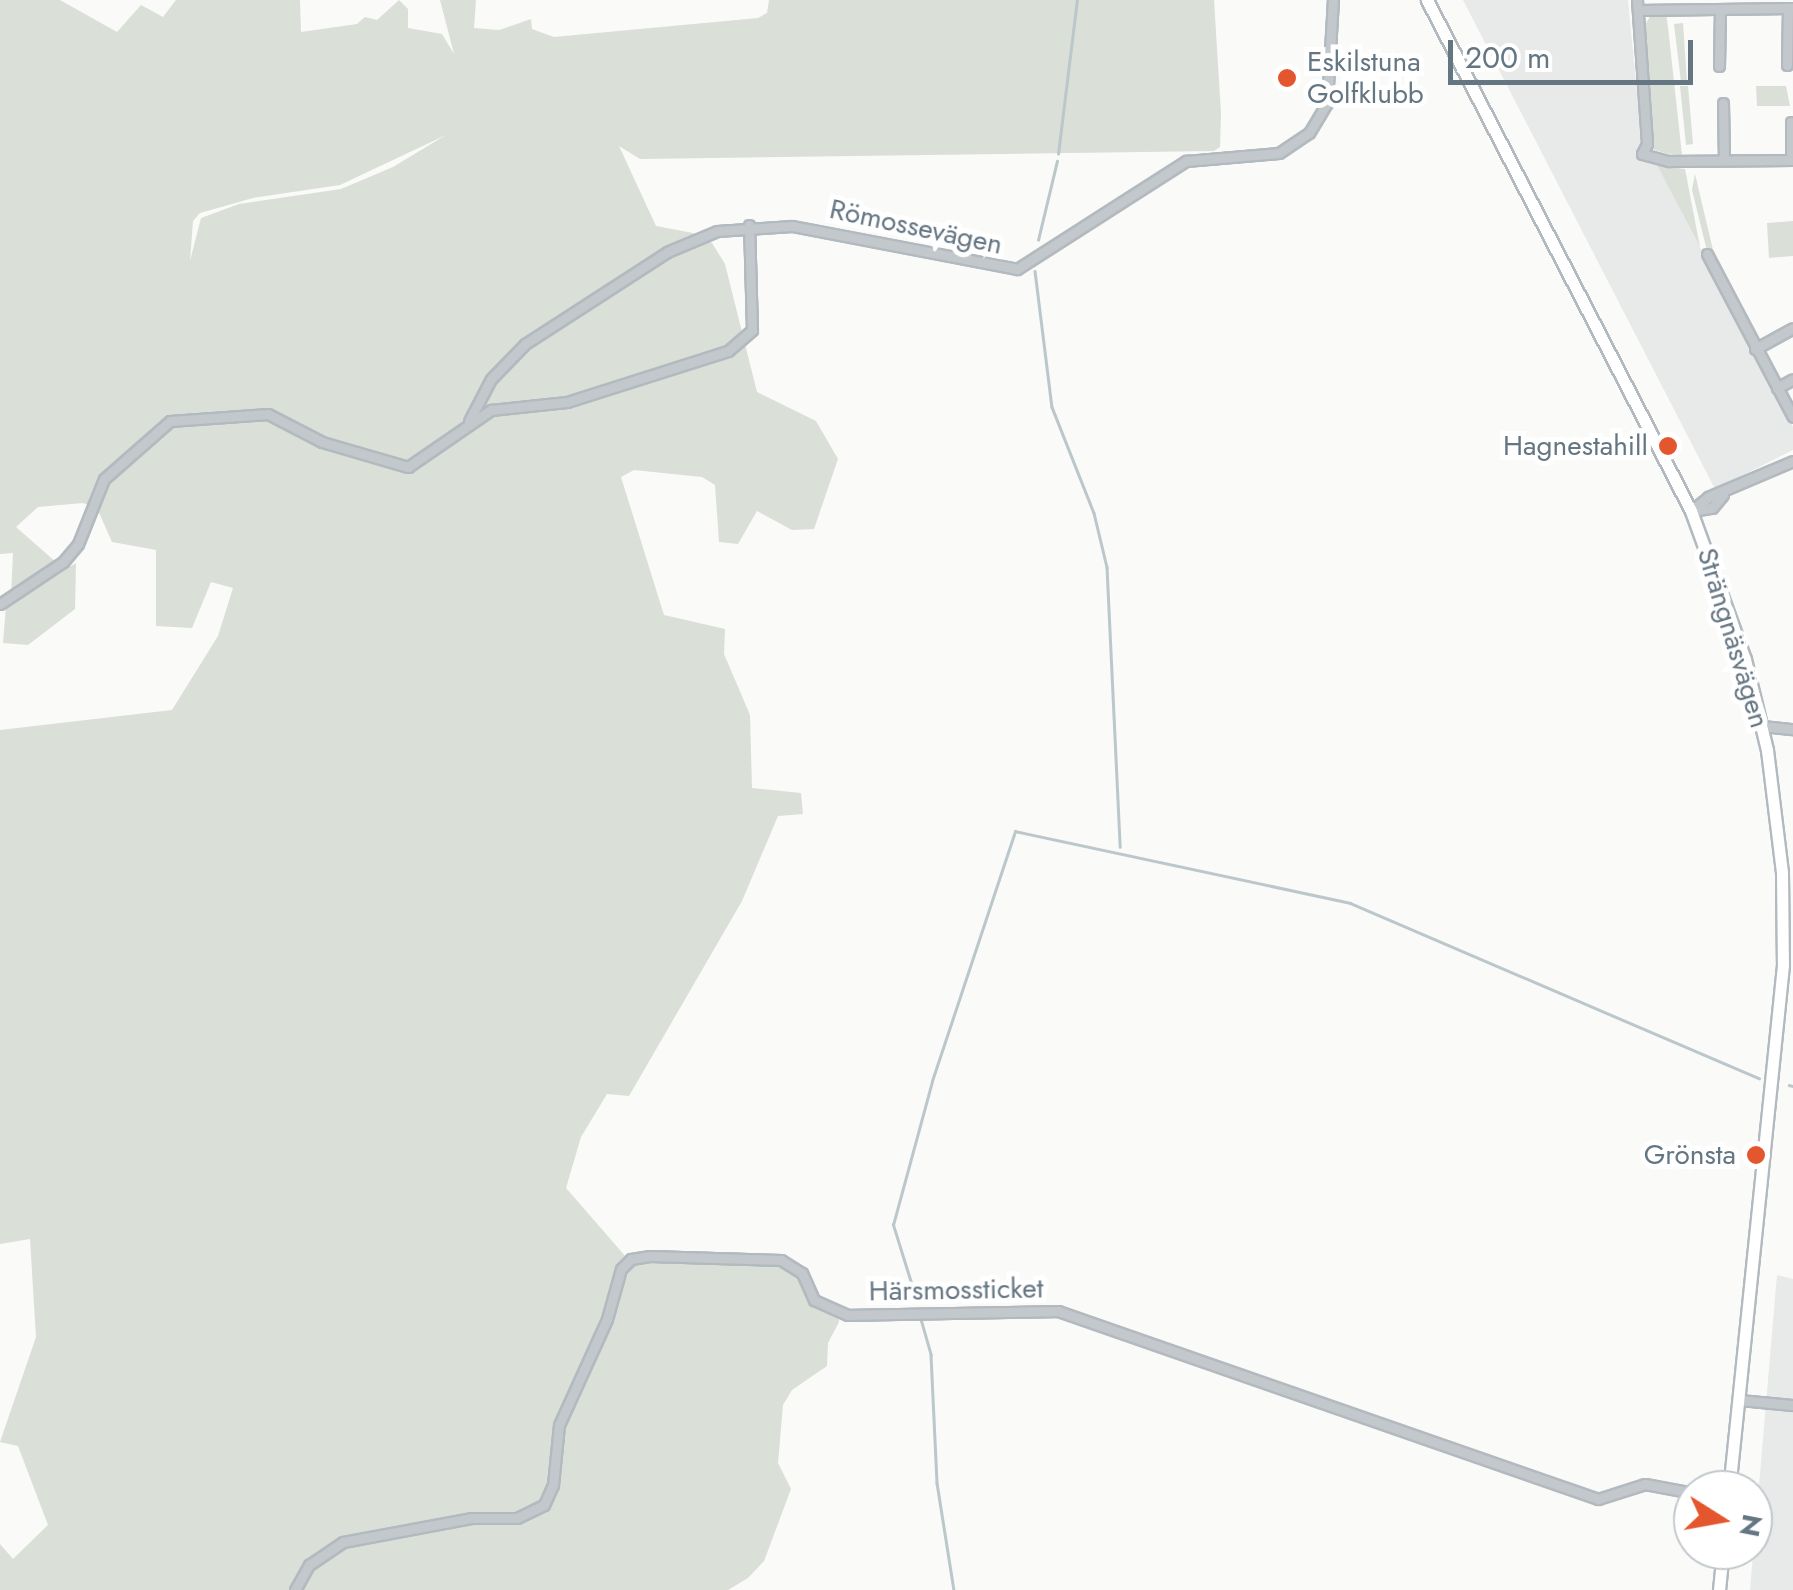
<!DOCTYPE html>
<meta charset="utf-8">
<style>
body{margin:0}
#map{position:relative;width:1793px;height:1590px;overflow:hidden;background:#fafaf8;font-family:Jost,sans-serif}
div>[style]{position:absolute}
.built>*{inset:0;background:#e8e9e9}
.green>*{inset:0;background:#dadfd7}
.stream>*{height:2.5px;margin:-1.25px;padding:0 1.25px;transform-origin:1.25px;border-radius:1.25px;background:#bbc7cb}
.roads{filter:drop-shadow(2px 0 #b3babf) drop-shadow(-2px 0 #b3babf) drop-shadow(0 2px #b3babf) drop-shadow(0 -2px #b3babf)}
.street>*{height:9px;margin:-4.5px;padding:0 4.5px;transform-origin:4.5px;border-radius:4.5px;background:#c3c8cc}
.secondary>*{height:11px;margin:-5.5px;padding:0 5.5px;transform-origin:5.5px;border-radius:5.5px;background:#fff}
.dots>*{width:28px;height:28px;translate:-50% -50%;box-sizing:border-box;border:5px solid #fff;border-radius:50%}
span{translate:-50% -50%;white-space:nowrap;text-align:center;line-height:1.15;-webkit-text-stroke:10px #fff;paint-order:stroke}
.poi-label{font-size:28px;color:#657683}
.left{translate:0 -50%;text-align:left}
.right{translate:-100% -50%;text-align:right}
.street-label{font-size:28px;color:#657683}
.north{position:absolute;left:1673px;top:1470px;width:100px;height:100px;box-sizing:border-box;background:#fff;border:2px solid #c1c8cd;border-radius:50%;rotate:101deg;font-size:28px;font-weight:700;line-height:40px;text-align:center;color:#657683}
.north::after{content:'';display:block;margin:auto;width:35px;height:45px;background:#e4572e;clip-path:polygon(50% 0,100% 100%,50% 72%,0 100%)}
.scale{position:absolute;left:1448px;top:40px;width:245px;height:45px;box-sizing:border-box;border:5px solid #657683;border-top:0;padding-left:12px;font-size:30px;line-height:35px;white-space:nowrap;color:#657683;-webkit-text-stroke:8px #fff;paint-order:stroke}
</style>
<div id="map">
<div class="built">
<i style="clip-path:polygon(1463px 0,1628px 0,1641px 133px,1793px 427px,1793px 450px,1715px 489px)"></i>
<i style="clip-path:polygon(1777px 1275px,1793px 1279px,1793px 1590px,1750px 1590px)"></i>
</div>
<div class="green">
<i style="clip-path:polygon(evenodd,0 0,60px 0,117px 32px,141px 5px,163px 17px,176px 0,300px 0,301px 32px,357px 24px,365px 17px,377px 20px,399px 0,408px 9px,408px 28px,442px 34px,454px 54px,440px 0,476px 0,474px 28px,499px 30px,531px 19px,532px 29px,554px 37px,758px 18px,767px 13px,769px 0,1214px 0,1221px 113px,1220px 147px,1214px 151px,640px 159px,619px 146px,656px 226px,693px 233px,712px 243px,725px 264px,757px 392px,816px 421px,838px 459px,814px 529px,792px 530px,757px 511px,738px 544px,719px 542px,715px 485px,702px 477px,634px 470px,621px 477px,664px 615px,725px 629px,724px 654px,750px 715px,752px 788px,801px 793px,803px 814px,778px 816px,742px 901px,629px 1096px,607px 1094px,581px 1137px,566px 1188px,626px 1257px,554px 1429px,551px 1480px,541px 1503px,526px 1513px,472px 1513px,341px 1539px,313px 1557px,291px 1590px,0 1590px,0 1544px,13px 1559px,48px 1525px,18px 1446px,0 1442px,36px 1337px,30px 1239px,0 1244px,0 730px,172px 710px,218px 636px,233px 588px,211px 582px,192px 628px,156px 626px,156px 550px,112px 542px,97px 508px,83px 503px,38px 507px,16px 527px,57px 563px,11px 597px,13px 553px,0 554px,0 0,446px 135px,393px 167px,341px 189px,239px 204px,201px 218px,190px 261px,193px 221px,200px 213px,253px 198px,340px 185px,446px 135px)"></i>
<i style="clip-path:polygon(1652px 13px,1666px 13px,1668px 27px,1682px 155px,1676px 156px,1654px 150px,1644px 27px)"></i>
<i style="clip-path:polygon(1683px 23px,1687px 82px,1681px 82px,1674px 24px)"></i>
<i style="clip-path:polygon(1680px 86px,1688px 86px,1693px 144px,1686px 145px)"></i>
<i style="clip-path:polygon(1756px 86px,1786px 86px,1790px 106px,1757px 106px)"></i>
<i style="clip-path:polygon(1657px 165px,1685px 169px,1700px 247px)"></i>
<i style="clip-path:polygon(1695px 174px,1713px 250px,1707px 251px,1692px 190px)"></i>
<i style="clip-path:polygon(1793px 221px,1793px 256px,1769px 258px,1767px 223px)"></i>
<i style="clip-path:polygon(76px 563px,75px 609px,28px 645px,3px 643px,6px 606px)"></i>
<i style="clip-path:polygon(761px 1259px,797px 1269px,815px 1303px,838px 1315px,839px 1322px,828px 1343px,827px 1366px,792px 1390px,783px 1405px,778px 1463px,791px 1489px,764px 1561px,748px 1578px,728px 1590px,298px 1590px,331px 1548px,455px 1520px,506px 1519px,551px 1498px,559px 1431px,634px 1260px)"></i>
</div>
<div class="stream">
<i style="left:1058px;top:154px;width:155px;rotate:-83deg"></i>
<i style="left:1038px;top:240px;width:81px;rotate:-76.5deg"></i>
<i style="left:1035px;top:271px;width:137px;rotate:82.9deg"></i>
<i style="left:1052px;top:407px;width:114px;rotate:68.4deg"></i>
<i style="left:1094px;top:513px;width:56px;rotate:76.5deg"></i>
<i style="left:1107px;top:567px;width:280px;rotate:87.3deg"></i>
<i style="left:1789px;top:1085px;width:4px;rotate:14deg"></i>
<i style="left:917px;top:1302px;width:81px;rotate:-107.3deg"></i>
<i style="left:893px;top:1225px;width:149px;rotate:-74.8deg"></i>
<i style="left:932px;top:1081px;width:263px;rotate:-71.6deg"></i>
<i style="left:1015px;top:831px;width:343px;rotate:12.1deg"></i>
<i style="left:1350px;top:903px;width:445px;rotate:23.2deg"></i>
<i style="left:921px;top:1319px;width:37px;rotate:74deg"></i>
<i style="left:931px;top:1355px;width:128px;rotate:87.3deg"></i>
<i style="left:937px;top:1483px;width:108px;rotate:81deg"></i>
</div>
<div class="roads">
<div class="street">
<i style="left:1637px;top:0;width:144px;rotate:86deg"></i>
<i style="left:1647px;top:144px;width:11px;rotate:117deg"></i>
<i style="left:1642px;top:154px;width:28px;rotate:15deg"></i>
<i style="left:1669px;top:161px;width:124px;rotate:-0.5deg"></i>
<i style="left:1639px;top:10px;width:154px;rotate:-0.7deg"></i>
<i style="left:1787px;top:65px;width:57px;rotate:-89deg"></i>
<i style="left:1719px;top:66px;width:57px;rotate:-89deg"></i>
<i style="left:1723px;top:103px;width:57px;rotate:89deg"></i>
<i style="left:1791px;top:160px;width:38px;rotate:-90deg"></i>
<i style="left:1707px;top:254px;width:184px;rotate:62.2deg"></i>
<i style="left:1755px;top:349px;width:43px;rotate:-28.9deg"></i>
<i style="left:1777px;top:388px;width:18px;rotate:-29deg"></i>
<i style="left:469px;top:421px;width:47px;rotate:-62.4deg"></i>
<i style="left:491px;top:379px;width:49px;rotate:-45.8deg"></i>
<i style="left:525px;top:344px;width:169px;rotate:-32.9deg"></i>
<i style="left:667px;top:252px;width:54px;rotate:-22.8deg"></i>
<i style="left:717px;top:231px;width:75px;rotate:-3.8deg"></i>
<i style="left:792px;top:226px;width:229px;rotate:10.8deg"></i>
<i style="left:1017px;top:269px;width:201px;rotate:-32.6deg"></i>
<i style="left:1186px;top:161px;width:93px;rotate:-4.9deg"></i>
<i style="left:1279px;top:153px;width:36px;rotate:-34deg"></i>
<i style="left:1309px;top:133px;width:35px;rotate:-59deg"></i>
<i style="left:1327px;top:103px;width:103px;rotate:-86.7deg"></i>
<i style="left:1691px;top:511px;width:22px;rotate:-39deg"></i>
<i style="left:1708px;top:497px;width:92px;rotate:-23deg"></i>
<i style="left:1692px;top:511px;width:20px;rotate:-9deg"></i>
<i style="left:1712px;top:508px;width:17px;rotate:-50deg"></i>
<i style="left:0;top:604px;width:76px;rotate:-33.7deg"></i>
<i style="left:63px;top:562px;width:23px;rotate:-50deg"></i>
<i style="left:78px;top:544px;width:70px;rotate:-68.2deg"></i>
<i style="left:104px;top:479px;width:88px;rotate:-41.3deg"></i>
<i style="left:170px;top:421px;width:98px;rotate:-4.1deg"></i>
<i style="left:268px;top:414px;width:61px;rotate:27.4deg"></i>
<i style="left:322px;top:442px;width:90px;rotate:16.2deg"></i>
<i style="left:408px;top:467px;width:101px;rotate:-34.5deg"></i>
<i style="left:491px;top:410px;width:76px;rotate:-6deg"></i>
<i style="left:567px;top:402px;width:169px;rotate:-17.6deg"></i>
<i style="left:728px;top:351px;width:32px;rotate:-41deg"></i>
<i style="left:752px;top:330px;width:105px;rotate:-91.6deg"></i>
<i style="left:1762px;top:726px;width:31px;rotate:6deg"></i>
<i style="left:1739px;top:1400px;width:54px;rotate:5.3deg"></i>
<i style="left:295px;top:1590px;width:29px;rotate:-61deg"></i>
<i style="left:309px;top:1565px;width:41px;rotate:-34.1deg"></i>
<i style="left:343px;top:1542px;width:130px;rotate:-10.6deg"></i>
<i style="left:471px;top:1518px;width:46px"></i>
<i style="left:517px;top:1518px;width:30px;rotate:-26deg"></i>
<i style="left:544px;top:1505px;width:22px;rotate:-66deg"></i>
<i style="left:553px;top:1485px;width:60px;rotate:-84.3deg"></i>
<i style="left:559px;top:1425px;width:116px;rotate:-65.6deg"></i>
<i style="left:607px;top:1319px;width:52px;rotate:-74.4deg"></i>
<i style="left:621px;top:1269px;width:14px;rotate:-45deg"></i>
<i style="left:631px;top:1259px;width:19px;rotate:-9deg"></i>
<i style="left:650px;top:1256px;width:131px;rotate:1.7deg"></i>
<i style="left:781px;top:1260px;width:25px;rotate:32deg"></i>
<i style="left:802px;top:1273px;width:30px;rotate:66deg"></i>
<i style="left:814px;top:1300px;width:37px;rotate:24deg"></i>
<i style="left:848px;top:1315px;width:210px;rotate:-1.1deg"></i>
<i style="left:1058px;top:1311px;width:572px;rotate:19.2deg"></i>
<i style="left:1598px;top:1499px;width:49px;rotate:-17.7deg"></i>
<i style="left:1645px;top:1484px;width:49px;rotate:10.6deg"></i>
</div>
<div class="secondary">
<i style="left:1427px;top:0;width:575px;rotate:62.68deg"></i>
<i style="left:1691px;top:511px;width:158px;rotate:70deg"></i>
<i style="left:1745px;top:659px;width:94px;rotate:76.4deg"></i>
<i style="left:1767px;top:750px;width:124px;rotate:83deg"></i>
<i style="left:1782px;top:873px;width:92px;rotate:89.4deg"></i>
<i style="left:1783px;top:965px;width:528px;rotate:95.87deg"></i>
<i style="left:1719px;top:1590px;width:40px;rotate:-84.3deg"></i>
</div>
</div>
<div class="dots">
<i style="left:1287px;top:78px;background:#e4572e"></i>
<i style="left:1668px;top:446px;background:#e4572e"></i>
<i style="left:1756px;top:1155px;background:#e4572e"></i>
</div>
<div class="poi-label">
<span class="left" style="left:1307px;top:78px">Eskilstuna<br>Golfklubb</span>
<span class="right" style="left:1648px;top:446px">Hagnestahill</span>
<span class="right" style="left:1736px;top:1155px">Grönsta</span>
</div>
<div class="street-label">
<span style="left:916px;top:227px;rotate:12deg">Römossevägen</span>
<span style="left:1733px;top:638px;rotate:73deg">Strängnäsvägen</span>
<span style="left:956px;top:1290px;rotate:-1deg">Härsmossticket</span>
</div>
<div class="north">N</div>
<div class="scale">200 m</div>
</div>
